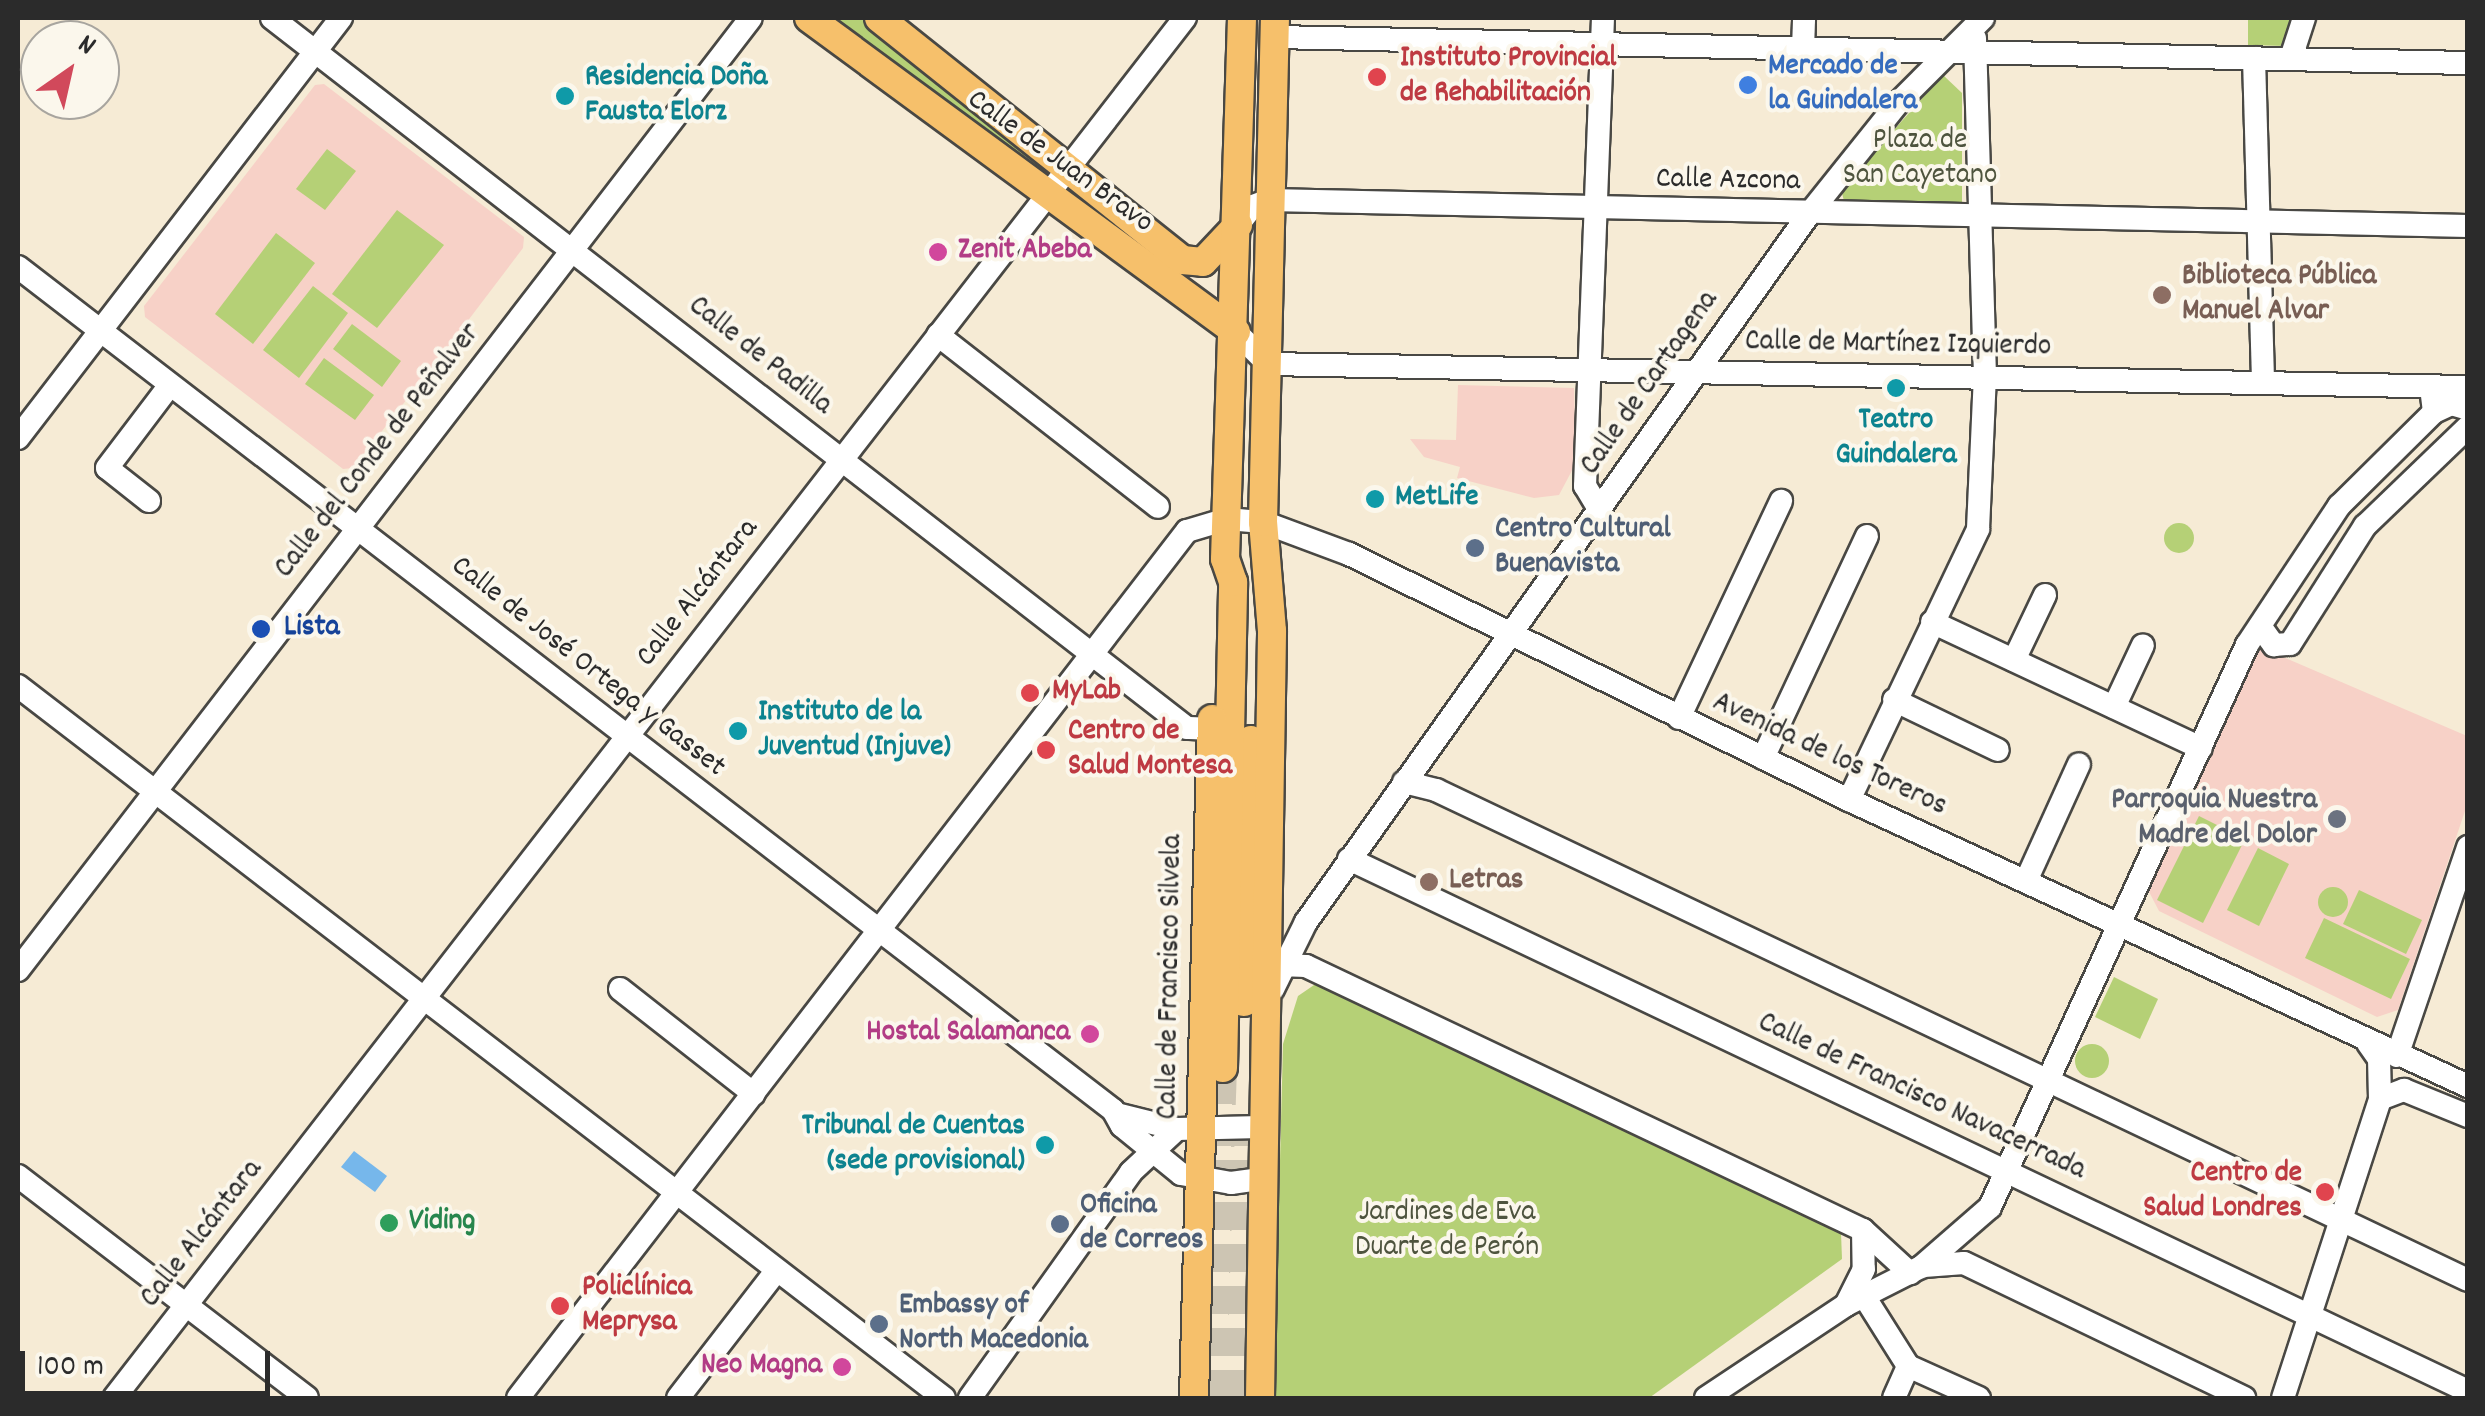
<!DOCTYPE html>
<meta charset="utf-8">
<style>
body{margin:0}
#map{position:relative;width:2485px;height:1416px;overflow:hidden;background:#f6ebd5;font-family:Dekko,sans-serif}
div>[style]{position:absolute}
.built>*{inset:0;background:#f7d1c7}
.green>*{inset:0;background:#b5d076}
.round{border-radius:50%}
.water>*{inset:0;background:#76b7eb}
.major-tunnel>*{height:28px;margin-top:-14px;transform-origin:0;background:repeating-linear-gradient(90deg,#cdc5b3 0 28px,transparent 0 42px)}
.roads{filter:drop-shadow(2px 0 #494844) drop-shadow(-2px 0 #494844) drop-shadow(0 2px #494844) drop-shadow(0 -2px #494844)}
.minor>*{height:22px;margin:-11px;padding:0 11px;transform-origin:11px;border-radius:11px;background:#fff}
.major>*{height:28px;margin:-14px;padding:0 14px;transform-origin:14px;border-radius:14px;background:#f6c06b}
.dots>*{width:28px;height:28px;translate:-50% -50%;box-sizing:border-box;border:5px solid #fbf7ec;border-radius:50%}
span{translate:-50% -50%;white-space:nowrap;text-align:center;line-height:1.15;-webkit-text-stroke:8px #fbf7ec;paint-order:stroke}
.health-label{font-size:30px;color:#be3a42;font-weight:700}
.left{translate:0 -50%;text-align:left}
.right{translate:-100% -50%;text-align:right}
.shop-label{font-size:30px;color:#366cbe;font-weight:700}
.culture-label{font-size:30px;color:#0d838f;font-weight:700}
.park-label{font-size:30px;color:#4e543e}
.street-label{font-size:30px;color:#2b2b2b}
.hotel-label{font-size:30px;color:#b23c85;font-weight:700}
.education-label{font-size:30px;color:#785e54;font-weight:700}
.service-label{font-size:30px;color:#4e5e75;font-weight:700}
.transit-label{font-size:30px;color:#164399;font-weight:700}
.worship-label{font-size:30px;color:#5b616d;font-weight:700}
.leisure-label{font-size:30px;color:#27864d;font-weight:700}
.frame{position:absolute;inset:0;border:20px solid #2b2b2b;pointer-events:none}
.north{position:absolute;left:20px;top:20px;width:100px;height:100px;box-sizing:border-box;background:#fbf7ec;border:2px solid #a8a59f;border-radius:50%;rotate:34deg;font-size:28px;font-weight:700;line-height:40px;text-align:center;color:#2b2b2b}
.north::after{content:'';display:block;margin:auto;width:35px;height:45px;background:#d1495b;clip-path:polygon(50% 0,100% 100%,50% 72%,0 100%)}
.scale{position:absolute;left:20px;top:1351px;width:250px;height:45px;box-sizing:border-box;border:5px solid #2b2b2b;border-top:0;padding-left:12px;font-size:30px;line-height:35px;white-space:nowrap;color:#2b2b2b;-webkit-text-stroke:8px #fbf7ec;paint-order:stroke}
</style>
<div id="map">
<div class="built">
<i style="clip-path:polygon(324px 84px,524px 237px,523px 248px,454px 339px,353px 468px,343px 469px,145px 317px,144px 306px,315px 85px)"></i>
<i style="clip-path:polygon(1458px 385px,1574px 388px,1576px 463px,1559px 495px,1534px 498px,1457px 478px,1460px 467px,1424px 457px,1410px 439px,1456px 440px)"></i>
<i style="clip-path:polygon(2255px 645px,2467px 736px,2467px 805px,2398px 1010px,2377px 1017px,2159px 911px,2146px 886px)"></i>
</div>
<div class="green">
<i style="clip-path:polygon(826px 18px,868px 18px,1054px 166px,1044px 179px)"></i>
<i style="clip-path:polygon(2248px 18px,2294px 19px,2286px 46px,2248px 45px)"></i>
<i style="clip-path:polygon(1943px 75px,1962px 93px,1962px 207px,1844px 201px,1841px 189px)"></i>
<i style="clip-path:polygon(327px 149px,356px 171px,325px 210px,296px 189px)"></i>
<i style="clip-path:polygon(397px 210px,444px 245px,377px 328px,332px 294px)"></i>
<i style="clip-path:polygon(276px 233px,315px 263px,253px 344px,215px 314px)"></i>
<i style="clip-path:polygon(313px 286px,348px 313px,299px 378px,263px 350px)"></i>
<i style="clip-path:polygon(352px 324px,401px 361px,382px 387px,333px 349px)"></i>
<i style="clip-path:polygon(324px 358px,374px 395px,355px 420px,305px 384px)"></i>
<i class="round" style="left:2164px;top:523px;width:30px;height:30px"></i>
<i style="clip-path:polygon(2199px 816px,2245px 839px,2203px 923px,2157px 900px)"></i>
<i style="clip-path:polygon(2258px 848px,2289px 864px,2259px 926px,2227px 910px)"></i>
<i class="round" style="left:2318px;top:887px;width:30px;height:30px"></i>
<i style="clip-path:polygon(2359px 890px,2422px 920px,2406px 954px,2343px 924px)"></i>
<i style="clip-path:polygon(2324px 918px,2410px 959px,2391px 999px,2305px 958px)"></i>
<i style="clip-path:polygon(2114px 977px,2158px 999px,2140px 1039px,2095px 1017px)"></i>
<i style="clip-path:polygon(1317px 983px,1841px 1233px,1842px 1259px,1649px 1398px,1274px 1396px,1283px 1044px,1298px 996px)"></i>
<i class="round" style="left:2075px;top:1044px;width:34px;height:34px"></i>
</div>
<div class="water">
<i style="clip-path:polygon(354px 1151px,387px 1176px,375px 1192px,341px 1167px)"></i>
</div>
<div class="major-tunnel">
<i style="left:1212px;top:1398px;width:330px;rotate:-88.1deg"></i>
<i style="left:1235px;top:1398px;width:293px;rotate:-88.8deg"></i>
</div>
<div class="roads">
<div class="minor">
<i style="left:272px;top:18px;width:1158px;rotate:37.81deg"></i>
<i style="left:1187px;top:728px;width:24px;rotate:2deg"></i>
<i style="left:1275px;top:37px;width:1193px;rotate:1.25deg"></i>
<i style="left:1803px;top:49px;width:31px;rotate:-88deg"></i>
<i style="left:2254px;top:58px;width:324px;rotate:88.4deg"></i>
<i style="left:2291px;top:58px;width:42px;rotate:-72deg"></i>
<i style="left:1238px;top:225px;width:24px;rotate:-52deg"></i>
<i style="left:1253px;top:206px;width:17px;rotate:-21deg"></i>
<i style="left:1269px;top:200px;width:1199px;rotate:1.24deg"></i>
<i style="left:18px;top:267px;width:1382px;rotate:37.59deg"></i>
<i style="left:1113px;top:1110px;width:18px;rotate:61deg"></i>
<i style="left:1122px;top:1126px;width:76px;rotate:39.1deg"></i>
<i style="left:1181px;top:1174px;width:51px;rotate:10.2deg"></i>
<i style="left:1231px;top:1183px;width:28px;rotate:-8deg"></i>
<i style="left:1236px;top:332px;width:45px;rotate:45deg"></i>
<i style="left:1268px;top:364px;width:1200px;rotate:1.1deg"></i>
<i style="left:938px;top:335px;width:279px;rotate:38deg"></i>
<i style="left:2434px;top:412px;width:19px;rotate:-25deg"></i>
<i style="left:2451px;top:404px;width:18px;rotate:16deg"></i>
<i style="left:18px;top:438px;width:530px;rotate:-52.44deg"></i>
<i style="left:149px;top:501px;width:53px;rotate:-141.8deg"></i>
<i style="left:107px;top:468px;width:104px;rotate:-52.8deg"></i>
<i style="left:1599px;top:509px;width:27px;rotate:-121deg"></i>
<i style="left:1585px;top:486px;width:468px;rotate:-87.8deg"></i>
<i style="left:1932px;top:622px;width:297px;rotate:25.1deg"></i>
<i style="left:2260px;top:626px;width:24px;rotate:54deg"></i>
<i style="left:2274px;top:645px;width:16px;rotate:-4deg"></i>
<i style="left:2290px;top:644px;width:140px;rotate:-57.6deg"></i>
<i style="left:2365px;top:526px;width:143px;rotate:-43.9deg"></i>
<i style="left:2014px;top:660px;width:72px;rotate:-64.5deg"></i>
<i style="left:18px;top:686px;width:1168px;rotate:37.56deg"></i>
<i style="left:1894px;top:700px;width:115px;rotate:25.7deg"></i>
<i style="left:2114px;top:707px;width:68px;rotate:-64.9deg"></i>
<i style="left:1679px;top:718px;width:240px;rotate:-64.8deg"></i>
<i style="left:1763px;top:758px;width:245px;rotate:-64.9deg"></i>
<i style="left:1404px;top:782px;width:33px;rotate:14deg"></i>
<i style="left:1436px;top:790px;width:1142px;rotate:25.4deg"></i>
<i style="left:1849px;top:800px;width:300px;rotate:-64.5deg"></i>
<i style="left:1978px;top:529px;width:153px;rotate:-87.4deg"></i>
<i style="left:1985px;top:376px;width:338px;rotate:-91.7deg"></i>
<i style="left:1349px;top:859px;width:1239px;rotate:25.43deg"></i>
<i style="left:2026px;top:881px;width:128px;rotate:-65.6deg"></i>
<i style="left:1279px;top:965px;width:27px;rotate:2deg"></i>
<i style="left:1306px;top:966px;width:616px;rotate:25.36deg"></i>
<i style="left:1863px;top:1230px;width:39px;rotate:89deg"></i>
<i style="left:1864px;top:1269px;width:40px;rotate:116.6deg"></i>
<i style="left:18px;top:970px;width:1201px;rotate:-52.41deg"></i>
<i style="left:620px;top:989px;width:170px;rotate:38.1deg"></i>
<i style="left:1273px;top:989px;width:75px;rotate:-63.8deg"></i>
<i style="left:1306px;top:922px;width:868px;rotate:-54.61deg"></i>
<i style="left:1809px;top:214px;width:142px;rotate:-51.3deg"></i>
<i style="left:1898px;top:103px;width:120px;rotate:-45deg"></i>
<i style="left:2397px;top:1056px;width:221px;rotate:-71.2deg"></i>
<i style="left:2380px;top:1099px;width:26px;rotate:-21deg"></i>
<i style="left:2404px;top:1090px;width:69px;rotate:22.1deg"></i>
<i style="left:1120px;top:1115px;width:59px;rotate:13.8deg"></i>
<i style="left:1177px;top:1129px;width:83px;rotate:-1.4deg"></i>
<i style="left:18px;top:1176px;width:364px;rotate:37.5deg"></i>
<i style="left:1863px;top:1230px;width:64px;rotate:42.5deg"></i>
<i style="left:1924px;top:1266px;width:40px;rotate:-4.3deg"></i>
<i style="left:1964px;top:1263px;width:311px;rotate:25.7deg"></i>
<i style="left:1864px;top:1296px;width:83px;rotate:57.8deg"></i>
<i style="left:1908px;top:1366px;width:78px;rotate:24.3deg"></i>
<i style="left:114px;top:1398px;width:1747px;rotate:-52.19deg"></i>
<i style="left:518px;top:1398px;width:1095px;rotate:-52.35deg"></i>
<i style="left:1187px;top:531px;width:42px;rotate:-16.7deg"></i>
<i style="left:1227px;top:519px;width:36px;rotate:5deg"></i>
<i style="left:1263px;top:522px;width:92px;rotate:20.4deg"></i>
<i style="left:1349px;top:554px;width:557px;rotate:26.2deg"></i>
<i style="left:1849px;top:800px;width:682px;rotate:24.8deg"></i>
<i style="left:678px;top:1398px;width:160px;rotate:-52.3deg"></i>
<i style="left:970px;top:1398px;width:277px;rotate:-54.5deg"></i>
<i style="left:1131px;top:1172px;width:63px;rotate:-43.1deg"></i>
<i style="left:1706px;top:1398px;width:168px;rotate:-33.6deg"></i>
<i style="left:1846px;top:1305px;width:84px;rotate:-26.9deg"></i>
<i style="left:1921px;top:1267px;width:91px;rotate:-41deg"></i>
<i style="left:1990px;top:1207px;width:618px;rotate:-65.43deg"></i>
<i style="left:2247px;top:645px;width:167px;rotate:-56.5deg"></i>
<i style="left:2339px;top:506px;width:134px;rotate:-44.7deg"></i>
<i style="left:2434px;top:412px;width:25px;rotate:-97deg"></i>
<i style="left:1894px;top:1398px;width:35px;rotate:-66deg"></i>
<i style="left:2283px;top:1398px;width:314px;rotate:-72deg"></i>
<i style="left:2380px;top:1099px;width:40px;rotate:-91.4deg"></i>
<i style="left:2379px;top:1059px;width:19px;rotate:-125deg"></i>
</div>
<div class="major">
<i style="left:809px;top:18px;width:530px;rotate:36.33deg"></i>
<i style="left:879px;top:18px;width:388px;rotate:38.6deg"></i>
<i style="left:1182px;top:260px;width:21px;rotate:5deg"></i>
<i style="left:1203px;top:262px;width:51px;rotate:-46.6deg"></i>
<i style="left:1244px;top:1002px;width:262px;rotate:-88.5deg"></i>
<i style="left:1223px;top:1068px;width:486px;rotate:-88.8deg"></i>
<i style="left:1233px;top:582px;width:24px;rotate:-109deg"></i>
<i style="left:1225px;top:559px;width:541px;rotate:-88.2deg"></i>
<i style="left:1194px;top:1398px;width:679px;rotate:-88.48deg"></i>
<i style="left:1260px;top:1398px;width:767px;rotate:-89.1deg"></i>
<i style="left:1272px;top:631px;width:109px;rotate:-94.7deg"></i>
<i style="left:1263px;top:522px;width:504px;rotate:-88.64deg"></i>
</div>
</div>
<div class="dots">
<i style="left:1377px;top:77px;background:#e0444e"></i>
<i style="left:1748px;top:85px;background:#3f7fe0"></i>
<i style="left:565px;top:96px;background:#0f9aa8"></i>
<i style="left:938px;top:252px;background:#d1479c"></i>
<i style="left:2162px;top:295px;background:#8d6e63"></i>
<i style="left:1896px;top:388px;background:#0f9aa8"></i>
<i style="left:1375px;top:499px;background:#0f9aa8"></i>
<i style="left:1475px;top:548px;background:#5c6f8a"></i>
<i style="left:261px;top:629px;background:#1a4fb4"></i>
<i style="left:1030px;top:693px;background:#e0444e"></i>
<i style="left:738px;top:731px;background:#0f9aa8"></i>
<i style="left:1046px;top:750px;background:#e0444e"></i>
<i style="left:2337px;top:819px;background:#6b7280"></i>
<i style="left:1429px;top:882px;background:#8d6e63"></i>
<i style="left:1090px;top:1034px;background:#d1479c"></i>
<i style="left:1045px;top:1145px;background:#0f9aa8"></i>
<i style="left:2325px;top:1192px;background:#e0444e"></i>
<i style="left:389px;top:1223px;background:#2e9e5b"></i>
<i style="left:1060px;top:1224px;background:#5c6f8a"></i>
<i style="left:560px;top:1306px;background:#e0444e"></i>
<i style="left:879px;top:1324px;background:#5c6f8a"></i>
<i style="left:842px;top:1367px;background:#d1479c"></i>
</div>
<div class="health-label">
<span class="left" style="left:1400px;top:77px">Instituto Provincial<br>de Rehabilitación</span>
<span class="left" style="left:1052px;top:693px">MyLab</span>
<span class="left" style="left:1068px;top:750px">Centro de<br>Salud Montesa</span>
<span class="right" style="left:2302px;top:1192px">Centro de<br>Salud Londres</span>
<span class="left" style="left:582px;top:1306px">Policlínica<br>Meprysa</span>
</div>
<div class="shop-label">
<span class="left" style="left:1768px;top:85px">Mercado de<br>la Guindalera</span>
</div>
<div class="culture-label">
<span class="left" style="left:585px;top:96px">Residencia Doña<br>Fausta Elorz</span>
<span style="left:1896px;top:439px">Teatro<br>Guindalera</span>
<span class="left" style="left:1395px;top:499px">MetLife</span>
<span class="left" style="left:758px;top:731px">Instituto de la<br>Juventud (Injuve)</span>
<span class="right" style="left:1025px;top:1145px">Tribunal de Cuentas<br>(sede provisional)</span>
</div>
<div class="park-label">
<span style="left:1920px;top:159px">Plaza de<br>San Cayetano</span>
<span style="left:1447px;top:1231px">Jardines de Eva<br>Duarte de Perón</span>
</div>
<div class="street-label">
<span style="left:1059px;top:163px;rotate:36deg">Calle de Juan Bravo</span>
<span style="left:1728px;top:182px;rotate:1deg">Calle Azcona</span>
<span style="left:1898px;top:346px;rotate:1deg">Calle de Martínez Izquierdo</span>
<span style="left:759px;top:357px;rotate:38deg">Calle de Padilla</span>
<span style="left:1651px;top:384px;rotate:-55deg">Calle de Cartagena</span>
<span style="left:379px;top:452px;rotate:-52deg">Calle del Conde de Peñalver</span>
<span style="left:699px;top:594px;rotate:-52deg">Calle Alcántara</span>
<span style="left:587px;top:668px;rotate:38deg">Calle de José Ortega y Gasset</span>
<span style="left:1829px;top:756px;rotate:25deg">Avenida de los Toreros</span>
<span style="left:1172px;top:977px;rotate:-89deg">Calle de Francisco Silvela</span>
<span style="left:1921px;top:1098px;rotate:25deg">Calle de Francisco Navacerrada</span>
<span style="left:203px;top:1235px;rotate:-52deg">Calle Alcántara</span>
</div>
<div class="hotel-label">
<span class="left" style="left:958px;top:252px">Zenit Abeba</span>
<span class="right" style="left:1070px;top:1034px">Hostal Salamanca</span>
<span class="right" style="left:822px;top:1367px">Neo Magna</span>
</div>
<div class="education-label">
<span class="left" style="left:2182px;top:295px">Biblioteca Pública<br>Manuel Alvar</span>
<span class="left" style="left:1449px;top:882px">Letras</span>
</div>
<div class="service-label">
<span class="left" style="left:1495px;top:548px">Centro Cultural<br>Buenavista</span>
<span class="left" style="left:1080px;top:1224px">Oficina<br>de Correos</span>
<span class="left" style="left:899px;top:1324px">Embassy of<br>North Macedonia</span>
</div>
<div class="transit-label">
<span class="left" style="left:284px;top:629px">Lista</span>
</div>
<div class="worship-label">
<span class="right" style="left:2317px;top:819px">Parroquia Nuestra<br>Madre del Dolor</span>
</div>
<div class="leisure-label">
<span class="left" style="left:409px;top:1223px">Viding</span>
</div>
<div class="frame"></div>
<div class="north">N</div>
<div class="scale">100 m</div>
</div>
